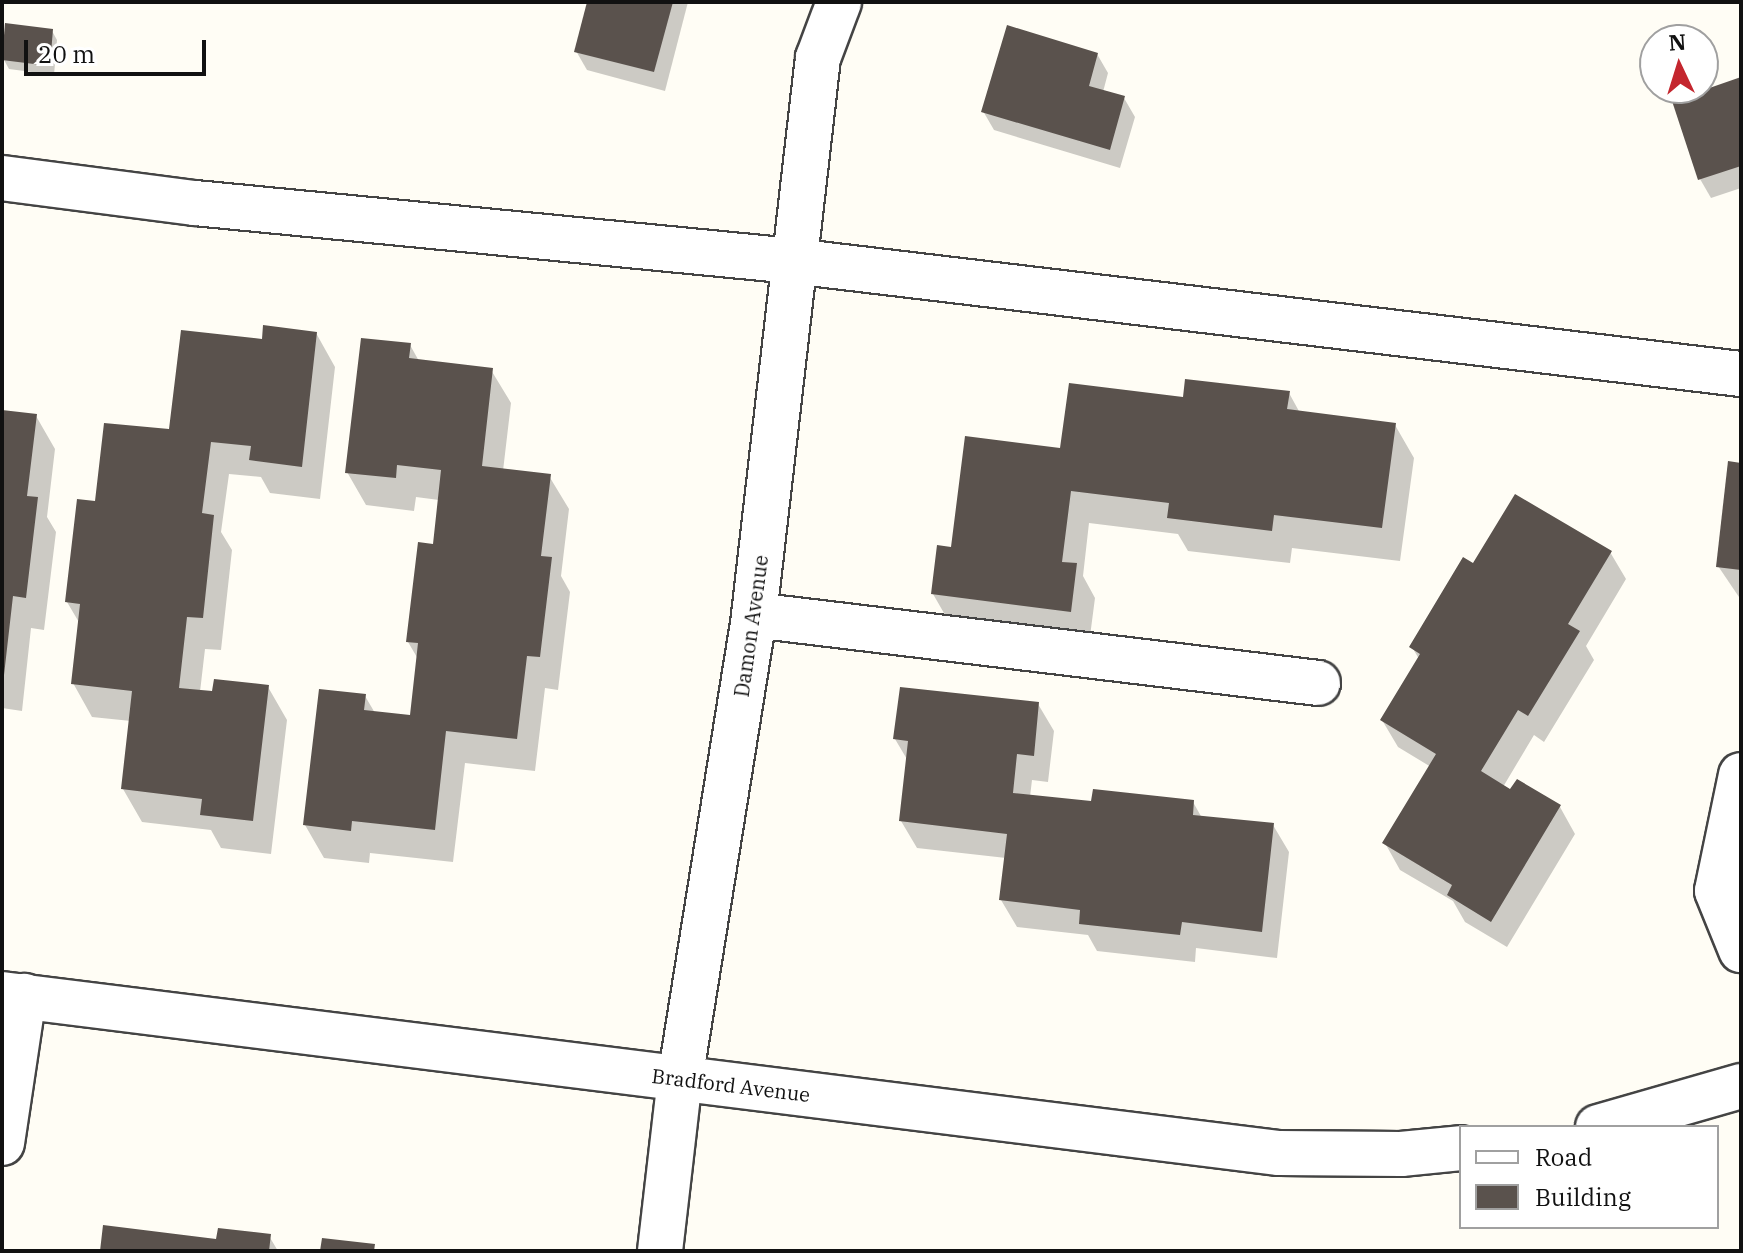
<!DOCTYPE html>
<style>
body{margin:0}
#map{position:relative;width:1743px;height:1253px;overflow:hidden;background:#fffdf5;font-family:"IBM Plex Serif",serif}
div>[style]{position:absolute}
.shadow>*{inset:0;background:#0003}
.building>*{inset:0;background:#5a524d}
.roads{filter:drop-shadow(2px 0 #444) drop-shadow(-2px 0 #444) drop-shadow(0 2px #444) drop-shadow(0 -2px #444)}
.minor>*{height:44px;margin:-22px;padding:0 22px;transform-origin:22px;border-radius:22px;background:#fff}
span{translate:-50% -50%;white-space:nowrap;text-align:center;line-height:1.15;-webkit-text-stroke:8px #fff;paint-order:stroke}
.street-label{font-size:20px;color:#111}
.frame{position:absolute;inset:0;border:4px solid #111;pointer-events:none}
.legend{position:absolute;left:1459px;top:1125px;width:260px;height:104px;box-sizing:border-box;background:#fff;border:2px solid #a0a0a0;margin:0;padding:10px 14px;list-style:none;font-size:24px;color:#111}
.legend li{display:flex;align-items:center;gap:16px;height:40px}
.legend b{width:40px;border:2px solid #a0a0a0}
.north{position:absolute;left:1639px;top:24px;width:80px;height:80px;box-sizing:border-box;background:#fff;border:2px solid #a0a0a0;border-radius:50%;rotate:356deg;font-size:22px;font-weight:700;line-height:32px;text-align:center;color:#111}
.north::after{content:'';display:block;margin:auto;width:28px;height:36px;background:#c4262e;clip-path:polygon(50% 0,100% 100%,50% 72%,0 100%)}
.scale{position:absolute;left:24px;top:40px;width:182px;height:36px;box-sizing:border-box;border:4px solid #111;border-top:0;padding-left:10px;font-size:24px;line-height:28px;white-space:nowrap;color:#111;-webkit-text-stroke:6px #fff;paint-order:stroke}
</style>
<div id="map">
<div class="shadow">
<i style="clip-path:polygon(589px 2px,688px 2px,665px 91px,587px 70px,576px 51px)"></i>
<i style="clip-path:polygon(52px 31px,57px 40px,54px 75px,9px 69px,4px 60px)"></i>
<i style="clip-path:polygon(1097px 54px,1108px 73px,1103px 92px,1124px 98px,1135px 117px,1120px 168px,994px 130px,983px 111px)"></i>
<i style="clip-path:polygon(1741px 79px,1741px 188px,1711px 198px,1700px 179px)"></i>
<i style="clip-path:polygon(316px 333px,335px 367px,320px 499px,270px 493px,261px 477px,229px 474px,221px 532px,232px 550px,221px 650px,205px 649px,200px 692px,268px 687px,287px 720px,271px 854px,221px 848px,211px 830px,142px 822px,123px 789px,131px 721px,92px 717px,73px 683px,80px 624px,67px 602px,97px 504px,264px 342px)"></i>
<i style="clip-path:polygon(410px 345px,419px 361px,491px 370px,511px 403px,503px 471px,549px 476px,569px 509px,561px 576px,570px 592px,558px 690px,545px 688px,535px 771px,465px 763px,453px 862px,370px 853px,369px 863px,324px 858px,305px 825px,365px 696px,375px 713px,411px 717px,418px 659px,408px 642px,434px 546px,439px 500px,416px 497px,414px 511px,366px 505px,347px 472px)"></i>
<i style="clip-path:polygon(1289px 393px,1300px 413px,1395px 425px,1414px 458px,1400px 561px,1292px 548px,1290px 563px,1188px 551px,1178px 534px,1089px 523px,1083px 576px,1095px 598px,1089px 644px,952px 627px,933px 594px,952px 550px,1062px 450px,1185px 399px)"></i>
<i style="clip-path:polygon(2px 412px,36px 416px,55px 449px,47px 517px,56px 532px,44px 630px,31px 628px,22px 711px,2px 708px)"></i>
<i style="clip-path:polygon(1741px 465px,1741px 600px,1718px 566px)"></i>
<i style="clip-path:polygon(1610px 552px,1626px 579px,1586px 646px,1594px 660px,1544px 742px,1534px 735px,1503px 787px,1560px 807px,1575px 834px,1507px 947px,1465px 922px,1453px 901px,1400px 870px,1385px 843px,1431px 767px,1398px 747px,1382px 720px,1419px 659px,1412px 647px,1474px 566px)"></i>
<i style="clip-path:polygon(1038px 704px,1054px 731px,1048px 782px,1032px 780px,1030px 797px,1093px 804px,1193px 802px,1202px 818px,1273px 825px,1289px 852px,1277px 958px,1196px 948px,1195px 962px,1097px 951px,1088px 935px,1017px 927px,1001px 900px,1006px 858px,917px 848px,901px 821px,908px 761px,895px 739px)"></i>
<i style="clip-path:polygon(269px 1236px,278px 1251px,102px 1251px,218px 1242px)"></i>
</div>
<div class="building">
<i style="clip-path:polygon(587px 2px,673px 2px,654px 72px,574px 52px)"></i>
<i style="clip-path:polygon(5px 23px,53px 29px,50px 66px,2px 60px)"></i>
<i style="clip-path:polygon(1007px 25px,1098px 53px,1089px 86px,1125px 96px,1110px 150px,981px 112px)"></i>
<i style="clip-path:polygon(1741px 77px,1741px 166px,1698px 180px,1672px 101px)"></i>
<i style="clip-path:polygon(263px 325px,317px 332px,302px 467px,249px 460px,251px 446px,211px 442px,202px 513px,214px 515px,203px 618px,187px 617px,179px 688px,212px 691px,214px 679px,269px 685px,253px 821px,200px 815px,202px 799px,121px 789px,132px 691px,71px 684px,80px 604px,65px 602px,77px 499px,95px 501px,104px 423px,169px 429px,181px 330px,262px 339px)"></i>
<i style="clip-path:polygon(361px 338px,411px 343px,409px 358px,493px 368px,482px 466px,551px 474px,541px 556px,552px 557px,540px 657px,527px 656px,517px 739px,446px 731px,435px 830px,352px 821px,351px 831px,303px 825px,319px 689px,366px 694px,364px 710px,410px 715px,418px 643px,406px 642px,418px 542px,433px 544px,441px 470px,397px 465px,396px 478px,345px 473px)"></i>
<i style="clip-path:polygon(1185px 379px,1290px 391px,1287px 409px,1396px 423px,1382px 528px,1274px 515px,1272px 531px,1167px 518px,1169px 503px,1071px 491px,1062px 562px,1077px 563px,1071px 612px,931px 594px,937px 545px,951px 547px,965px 436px,1060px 448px,1069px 383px,1183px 397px)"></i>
<i style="clip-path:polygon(2px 410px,37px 414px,27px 496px,38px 497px,26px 598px,13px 596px,4px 675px)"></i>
<i style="clip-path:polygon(1728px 461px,1741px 463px,1741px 570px,1716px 567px)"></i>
<i style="clip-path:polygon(1515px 494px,1612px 551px,1568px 624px,1580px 631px,1528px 716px,1518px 710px,1481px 771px,1510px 789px,1517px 779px,1561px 805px,1491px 922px,1447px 895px,1452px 885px,1382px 843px,1436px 754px,1380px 720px,1420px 654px,1409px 647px,1463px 557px,1473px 563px)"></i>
<i style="clip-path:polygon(900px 687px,1039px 702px,1034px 756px,1017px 754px,1013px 793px,1091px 801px,1093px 789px,1194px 800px,1193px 815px,1274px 823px,1262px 932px,1182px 922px,1180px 935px,1079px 924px,1080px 910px,999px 900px,1007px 834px,899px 821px,908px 741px,893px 739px)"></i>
<i style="clip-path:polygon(103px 1225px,216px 1239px,218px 1228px,271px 1234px,269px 1251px,100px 1251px)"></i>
<i style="clip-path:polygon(322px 1238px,375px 1244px,374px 1251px,320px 1251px)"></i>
</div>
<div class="roads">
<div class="minor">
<i style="left:2px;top:178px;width:195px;rotate:7.4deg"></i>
<i style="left:195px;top:203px;width:601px;rotate:5.54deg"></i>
<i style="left:793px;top:261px;width:955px;rotate:6.8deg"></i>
<i style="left:754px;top:615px;width:568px;rotate:6.87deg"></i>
<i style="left:1741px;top:775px;width:118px;rotate:101.7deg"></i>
<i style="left:1717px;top:891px;width:64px;rotate:67.9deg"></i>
<i style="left:2px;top:994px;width:1287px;rotate:7.1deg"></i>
<i style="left:1279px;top:1153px;width:122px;rotate:0.5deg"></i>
<i style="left:1401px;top:1154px;width:60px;rotate:-5.7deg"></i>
<i style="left:1598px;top:1127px;width:149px;rotate:-16deg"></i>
<i style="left:2px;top:1143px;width:149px;rotate:-81.5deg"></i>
<i style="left:660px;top:1251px;width:173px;rotate:-83.4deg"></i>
<i style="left:680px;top:1079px;width:470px;rotate:-80.9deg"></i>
<i style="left:754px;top:615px;width:561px;rotate:-83.45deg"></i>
<i style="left:818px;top:58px;width:60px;rotate:-69.4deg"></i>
</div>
</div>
<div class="street-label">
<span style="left:751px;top:626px;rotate:-82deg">Damon Avenue</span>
<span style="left:731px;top:1085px;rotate:7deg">Bradford Avenue</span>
</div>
<div class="frame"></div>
<ul class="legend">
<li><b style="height:10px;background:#fff"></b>Road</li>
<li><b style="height:22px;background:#5a524d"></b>Building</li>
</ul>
<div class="north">N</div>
<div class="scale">20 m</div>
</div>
